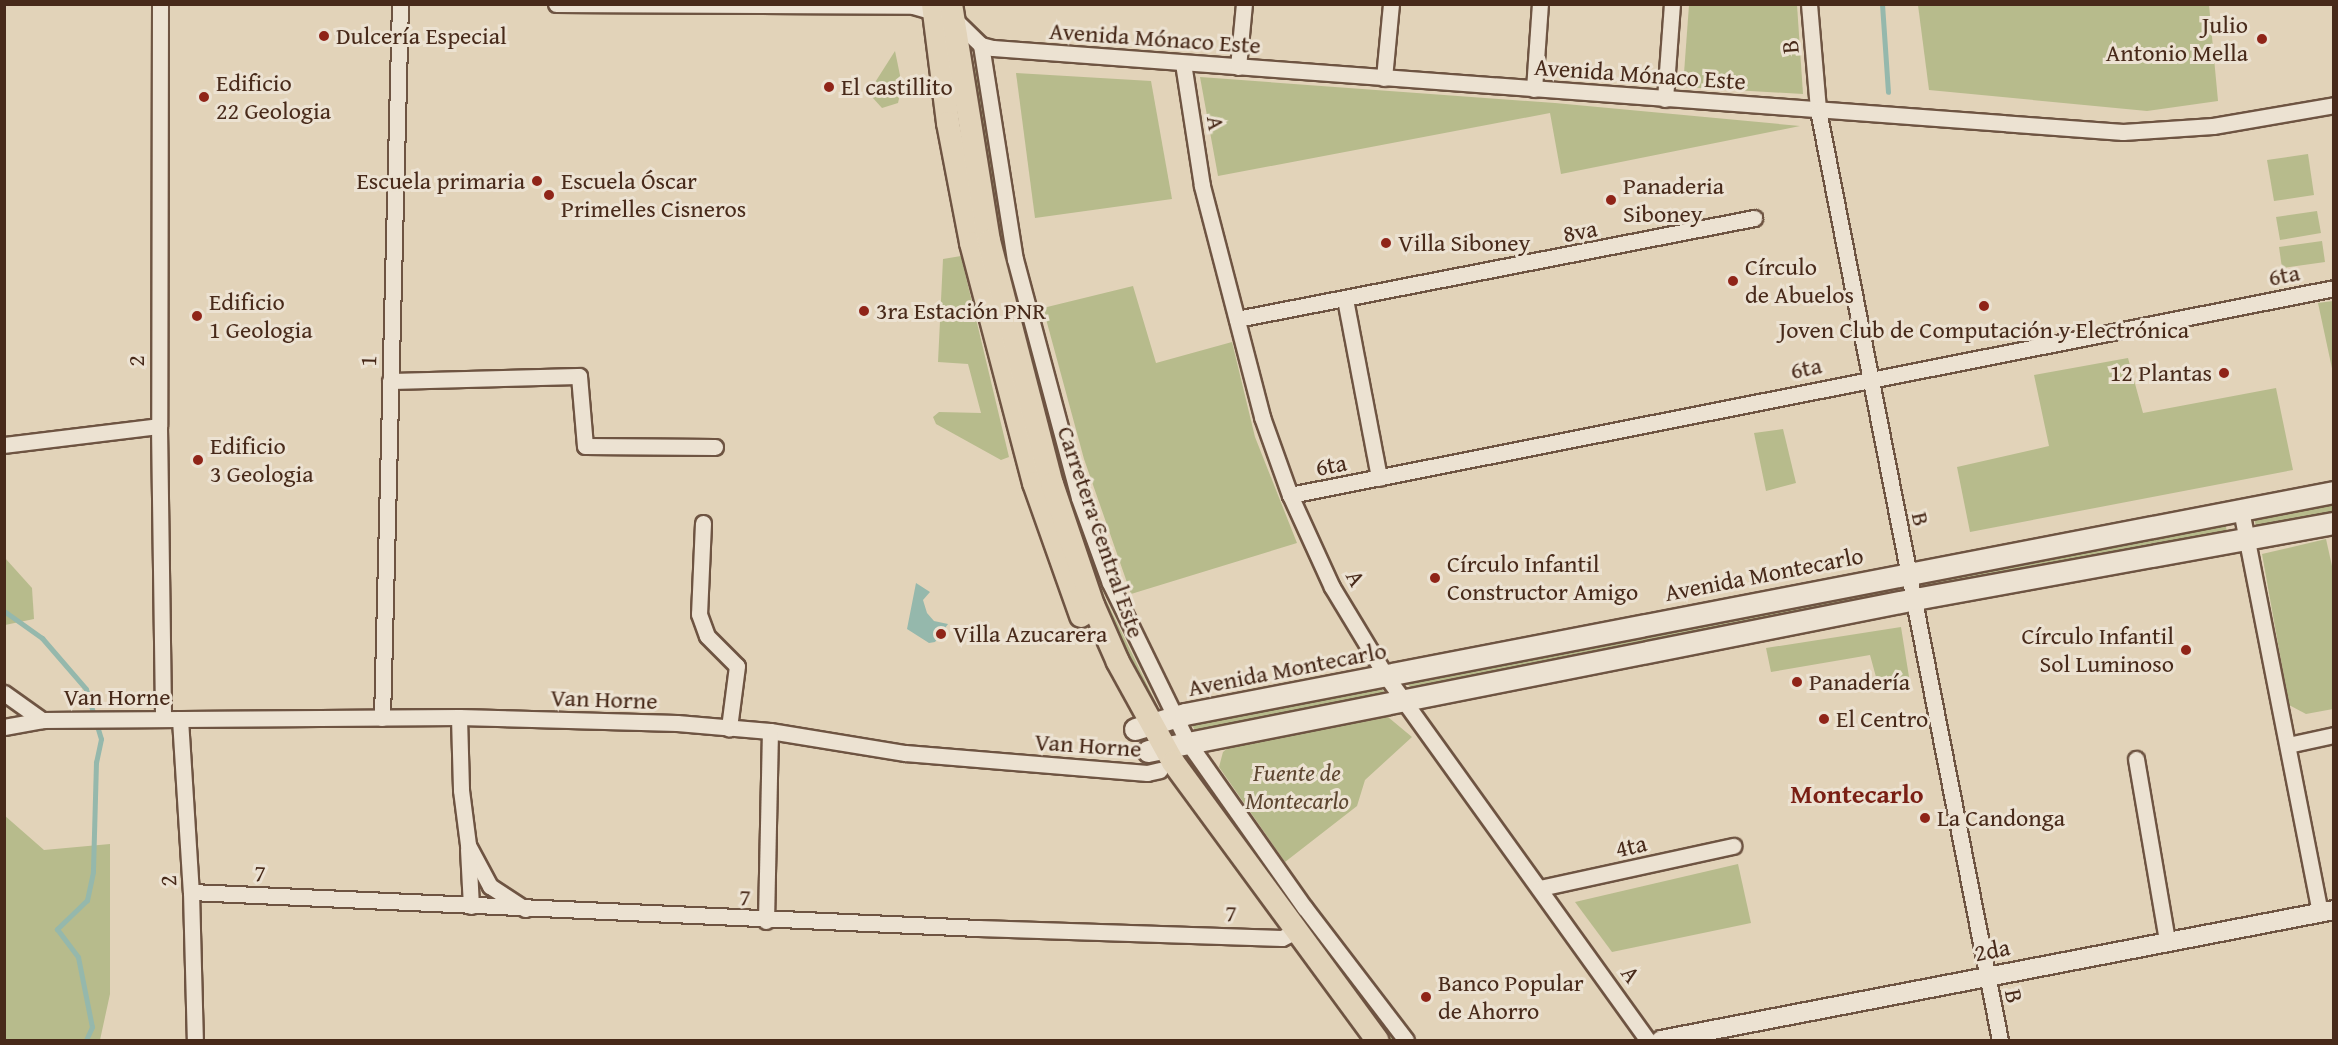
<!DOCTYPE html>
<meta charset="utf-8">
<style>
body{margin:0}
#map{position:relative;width:2338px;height:1045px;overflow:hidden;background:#e2d3b9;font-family:"Gentium Book Plus",serif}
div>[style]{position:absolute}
.green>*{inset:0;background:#b7bb8c}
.water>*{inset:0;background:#95b8ac}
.stream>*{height:5px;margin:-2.5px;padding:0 2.5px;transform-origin:2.5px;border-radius:2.5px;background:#95b8ac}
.roads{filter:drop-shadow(2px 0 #6e5442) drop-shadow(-2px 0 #6e5442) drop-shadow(0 2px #6e5442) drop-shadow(0 -2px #6e5442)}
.minor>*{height:15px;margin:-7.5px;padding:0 7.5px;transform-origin:7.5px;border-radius:7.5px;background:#ece2d2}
.tertiary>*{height:18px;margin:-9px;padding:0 9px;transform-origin:9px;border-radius:9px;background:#ece2d2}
.secondary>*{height:21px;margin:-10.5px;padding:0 10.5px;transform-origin:10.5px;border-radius:10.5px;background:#ece2d2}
.primary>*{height:22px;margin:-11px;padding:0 11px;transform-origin:11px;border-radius:11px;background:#e2d3b9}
.dots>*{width:16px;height:16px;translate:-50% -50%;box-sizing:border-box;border:3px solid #ece2d2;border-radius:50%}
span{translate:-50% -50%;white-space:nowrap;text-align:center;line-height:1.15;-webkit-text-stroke:6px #ece2d2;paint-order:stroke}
.poi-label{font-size:24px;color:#482a1a}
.right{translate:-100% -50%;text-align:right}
.left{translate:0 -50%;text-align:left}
.street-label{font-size:24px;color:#482a1a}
.park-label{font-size:24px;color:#5e4731;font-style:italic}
.neighbourhood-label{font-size:26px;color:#7a1f14;font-weight:700}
.frame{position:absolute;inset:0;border:6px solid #482a1a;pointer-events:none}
</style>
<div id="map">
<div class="green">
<i style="clip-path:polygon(1689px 5px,1797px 5px,1803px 94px,1683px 87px)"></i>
<i style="clip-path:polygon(1918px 5px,2209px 5px,2218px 101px,2147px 111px,1929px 90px)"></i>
<i style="clip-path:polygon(895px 51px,902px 85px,898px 103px,882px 108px,872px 97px,874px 84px)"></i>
<i style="clip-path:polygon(971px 70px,977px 70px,1004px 237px,1061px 466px,1105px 598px,1158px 707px,1152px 708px,1100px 600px,1056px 466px,998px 236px)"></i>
<i style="clip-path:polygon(1016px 73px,1151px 81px,1172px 199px,1035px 218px)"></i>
<i style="clip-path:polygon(1200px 77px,1555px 103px,1800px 126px,1561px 174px,1550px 113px,1218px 176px)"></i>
<i style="clip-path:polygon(2308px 154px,2314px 195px,2274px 201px,2267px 160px)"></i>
<i style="clip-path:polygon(2317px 211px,2321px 233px,2280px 240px,2276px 217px)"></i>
<i style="clip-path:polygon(2322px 241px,2325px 262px,2282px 268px,2279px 247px)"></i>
<i style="clip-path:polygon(961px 256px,1009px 457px,1001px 460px,936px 424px,933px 417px,939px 412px,981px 413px,968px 364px,938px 362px,943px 259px)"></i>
<i style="clip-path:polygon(1133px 286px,1156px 363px,1232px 342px,1255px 437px,1297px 543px,1131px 594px,1084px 459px,1043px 308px)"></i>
<i style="clip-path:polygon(2333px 301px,2334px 301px,2333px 373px,2318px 303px)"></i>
<i style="clip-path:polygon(2128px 358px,2143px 413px,2276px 388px,2293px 470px,1970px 532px,1957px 467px,2049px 446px,2034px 375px)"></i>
<i style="clip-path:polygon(1783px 429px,1796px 483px,1766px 491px,1754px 433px)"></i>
<i style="clip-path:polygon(2333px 504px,2333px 513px,2256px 526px,2254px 519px)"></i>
<i style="clip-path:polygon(2225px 524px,2227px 531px,1917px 588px,1914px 579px)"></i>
<i style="clip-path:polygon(2326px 539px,2334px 575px,2333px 709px,2306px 714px,2289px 705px,2262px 554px)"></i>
<i style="clip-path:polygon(5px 558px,32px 588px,34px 619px,5px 625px)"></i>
<i style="clip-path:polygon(1888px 585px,1888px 593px,1410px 687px,1405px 680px)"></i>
<i style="clip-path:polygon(1901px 627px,1910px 683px,1879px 688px,1870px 655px,1771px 672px,1766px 648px)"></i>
<i style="clip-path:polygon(1377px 685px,1386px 693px,1195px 730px,1190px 723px)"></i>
<i style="clip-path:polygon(1388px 717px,1412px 737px,1365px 780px,1357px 806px,1285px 862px,1219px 767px,1223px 752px,1229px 747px)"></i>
<i style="clip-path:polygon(1188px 752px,1266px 865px,1395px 1040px,1389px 1040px,1225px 819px,1183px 756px)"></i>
<i style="clip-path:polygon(4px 815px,44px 850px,110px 844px,110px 994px,100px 1040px,5px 1040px)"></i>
<i style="clip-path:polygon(1738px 864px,1751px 923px,1612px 952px,1575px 902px)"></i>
</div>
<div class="water">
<i style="clip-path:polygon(916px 583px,930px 592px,923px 600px,927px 613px,934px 621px,948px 624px,935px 642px,929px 643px,907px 629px)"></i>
</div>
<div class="stream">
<i style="left:1882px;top:4px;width:88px;rotate:86.1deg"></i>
<i style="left:4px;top:611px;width:47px;rotate:35.4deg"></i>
<i style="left:42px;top:638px;width:67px;rotate:49.2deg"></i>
<i style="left:86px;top:689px;width:52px;rotate:73.3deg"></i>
<i style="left:101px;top:739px;width:24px;rotate:102deg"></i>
<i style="left:96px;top:762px;width:110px;rotate:91.6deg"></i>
<i style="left:93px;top:872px;width:29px;rotate:102deg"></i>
<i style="left:87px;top:900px;width:42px;rotate:136deg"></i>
<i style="left:57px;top:929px;width:35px;rotate:53deg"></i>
<i style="left:78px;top:957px;width:71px;rotate:78.7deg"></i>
<i style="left:92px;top:1027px;width:14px;rotate:115deg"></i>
</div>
<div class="roads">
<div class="minor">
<i style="left:160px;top:4px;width:422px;rotate:90.1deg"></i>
<i style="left:159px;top:426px;width:292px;rotate:89.2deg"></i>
<i style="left:556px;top:4px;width:357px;rotate:0.3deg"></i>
<i style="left:913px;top:6px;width:41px;rotate:15.8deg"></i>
<i style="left:952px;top:17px;width:40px;rotate:44deg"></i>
<i style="left:981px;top:45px;width:12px;rotate:14deg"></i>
<i style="left:993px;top:48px;width:1133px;rotate:4.25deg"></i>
<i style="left:2123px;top:132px;width:90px;rotate:-3.8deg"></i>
<i style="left:2213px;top:126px;width:123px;rotate:-9.8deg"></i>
<i style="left:1809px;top:4px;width:106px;rotate:85.1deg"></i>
<i style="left:1818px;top:110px;width:948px;rotate:78.93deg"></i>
<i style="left:981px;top:45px;width:217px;rotate:81deg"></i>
<i style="left:1015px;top:259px;width:247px;rotate:75deg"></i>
<i style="left:1079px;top:498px;width:90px;rotate:70deg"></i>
<i style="left:1110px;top:583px;width:176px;rotate:64deg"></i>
<i style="left:1187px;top:741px;width:204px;rotate:54.8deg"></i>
<i style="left:1305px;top:908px;width:166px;rotate:52.6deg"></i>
<i style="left:1183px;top:63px;width:124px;rotate:81.2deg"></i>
<i style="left:1202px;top:186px;width:239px;rotate:75.4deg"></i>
<i style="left:1262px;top:417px;width:83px;rotate:70.3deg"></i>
<i style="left:1290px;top:495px;width:101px;rotate:65.5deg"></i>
<i style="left:1332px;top:587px;width:104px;rotate:58.8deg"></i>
<i style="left:1386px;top:676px;width:448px;rotate:54.3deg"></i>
<i style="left:1238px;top:67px;width:63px;rotate:-84.6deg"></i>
<i style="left:1384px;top:78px;width:74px;rotate:-84.6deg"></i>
<i style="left:1534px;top:89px;width:85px;rotate:-86deg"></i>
<i style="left:1665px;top:99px;width:95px;rotate:-85.8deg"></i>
<i style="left:1345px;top:299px;width:182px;rotate:79.2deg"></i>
<i style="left:1237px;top:319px;width:527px;rotate:-11.05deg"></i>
<i style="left:390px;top:381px;width:189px;rotate:-1.5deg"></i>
<i style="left:579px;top:376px;width:70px;rotate:85.1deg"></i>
<i style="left:585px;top:446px;width:130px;rotate:0.4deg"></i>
<i style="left:4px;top:445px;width:156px;rotate:-7deg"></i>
<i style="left:1290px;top:495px;width:1064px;rotate:-11.21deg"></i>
<i style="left:2241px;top:510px;width:410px;rotate:78.9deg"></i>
<i style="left:703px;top:523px;width:91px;rotate:92.5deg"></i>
<i style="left:699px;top:614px;width:23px;rotate:70deg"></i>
<i style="left:707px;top:636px;width:42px;rotate:45deg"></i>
<i style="left:737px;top:666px;width:63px;rotate:97.4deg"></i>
<i style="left:4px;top:693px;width:47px;rotate:35.4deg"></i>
<i style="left:42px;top:720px;width:417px;rotate:-0.4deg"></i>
<i style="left:459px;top:717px;width:218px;rotate:1.6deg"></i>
<i style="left:677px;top:723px;width:93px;rotate:4.9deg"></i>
<i style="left:770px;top:731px;width:137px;rotate:9.3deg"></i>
<i style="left:905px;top:753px;width:243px;rotate:4.7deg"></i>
<i style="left:1147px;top:773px;width:13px;rotate:-13deg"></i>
<i style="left:459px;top:717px;width:73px;rotate:88.4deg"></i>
<i style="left:461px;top:790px;width:55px;rotate:82.7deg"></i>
<i style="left:468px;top:845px;width:47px;rotate:61.8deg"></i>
<i style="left:490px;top:886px;width:42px;rotate:33.3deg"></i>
<i style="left:382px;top:718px;width:714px;rotate:-88.56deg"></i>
<i style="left:180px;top:719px;width:173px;rotate:86.4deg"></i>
<i style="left:191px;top:892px;width:148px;rotate:88.5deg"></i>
<i style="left:4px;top:727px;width:39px;rotate:-10deg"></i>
<i style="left:2288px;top:745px;width:47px;rotate:-12.3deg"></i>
<i style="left:2136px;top:759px;width:184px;rotate:80.3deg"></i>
<i style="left:468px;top:849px;width:57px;rotate:87deg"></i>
<i style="left:1540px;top:888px;width:198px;rotate:-12.3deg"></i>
<i style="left:191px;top:892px;width:788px;rotate:2.62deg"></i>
<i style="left:978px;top:928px;width:304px;rotate:1.9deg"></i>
<i style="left:1282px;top:938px;width:16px;rotate:-27deg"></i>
<i style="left:766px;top:921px;width:190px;rotate:-88.8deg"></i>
</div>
<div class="tertiary">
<i style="left:1661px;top:1040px;width:685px;rotate:-10.93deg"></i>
</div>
<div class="secondary">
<i style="left:1135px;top:729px;width:52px;rotate:-16.7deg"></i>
<i style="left:1185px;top:714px;width:1170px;rotate:-10.94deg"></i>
<i style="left:1148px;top:751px;width:782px;rotate:-11.21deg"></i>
<i style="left:1915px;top:599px;width:426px;rotate:-10.3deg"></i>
</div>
<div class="primary">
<i style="left:933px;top:4px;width:120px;rotate:82.8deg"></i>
<i style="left:948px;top:123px;width:122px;rotate:79.1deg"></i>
<i style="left:971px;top:243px;width:248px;rotate:75.3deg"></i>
<i style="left:1034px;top:483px;width:141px;rotate:70.5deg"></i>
<i style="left:951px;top:4px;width:240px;rotate:80.9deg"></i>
<i style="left:989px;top:241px;width:251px;rotate:75.5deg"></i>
<i style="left:1052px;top:484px;width:128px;rotate:71.3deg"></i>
<i style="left:1093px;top:605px;width:62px;rotate:66.3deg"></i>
<i style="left:1118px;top:662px;width:114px;rotate:61.2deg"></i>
<i style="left:1173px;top:762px;width:345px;rotate:53.7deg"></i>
</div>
</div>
<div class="dots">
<i style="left:324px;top:36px;background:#8f2418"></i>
<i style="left:2262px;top:39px;background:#8f2418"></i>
<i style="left:829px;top:87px;background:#8f2418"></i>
<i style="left:204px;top:97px;background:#8f2418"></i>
<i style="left:537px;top:181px;background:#8f2418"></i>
<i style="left:549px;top:195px;background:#8f2418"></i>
<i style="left:1611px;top:200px;background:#8f2418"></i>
<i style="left:1386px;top:243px;background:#8f2418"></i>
<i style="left:1733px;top:281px;background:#8f2418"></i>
<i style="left:1984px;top:306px;background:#8f2418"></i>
<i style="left:864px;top:311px;background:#8f2418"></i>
<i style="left:197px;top:316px;background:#8f2418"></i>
<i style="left:2224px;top:373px;background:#8f2418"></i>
<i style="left:198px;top:460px;background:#8f2418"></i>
<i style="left:1435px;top:578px;background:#8f2418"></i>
<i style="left:941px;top:634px;background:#8f2418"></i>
<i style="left:2186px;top:650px;background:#8f2418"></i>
<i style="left:1797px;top:682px;background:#8f2418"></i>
<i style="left:1824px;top:719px;background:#8f2418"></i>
<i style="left:1925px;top:818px;background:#8f2418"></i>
<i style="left:1426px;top:997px;background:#8f2418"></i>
</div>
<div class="poi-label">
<span class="right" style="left:2248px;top:39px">Julio<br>Antonio Mella</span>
<span class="left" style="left:336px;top:36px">Dulcería Especial</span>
<span class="left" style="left:216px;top:97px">Edificio<br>22 Geologia</span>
<span class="left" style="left:841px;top:87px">El castillito</span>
<span class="right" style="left:525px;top:181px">Escuela primaria</span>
<span class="left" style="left:561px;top:195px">Escuela Óscar<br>Primelles Cisneros</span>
<span class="left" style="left:1623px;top:200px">Panaderia<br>Siboney</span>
<span class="left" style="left:1398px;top:243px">Villa Siboney</span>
<span class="left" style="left:1745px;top:281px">Círculo<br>de Abuelos</span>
<span class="left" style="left:209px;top:316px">Edificio<br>1 Geologia</span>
<span class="left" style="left:876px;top:311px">3ra Estación PNR</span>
<span style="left:1984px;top:330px">Joven Club de Computación y Electrónica</span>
<span class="right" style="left:2212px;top:373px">12 Plantas</span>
<span class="left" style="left:210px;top:460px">Edificio<br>3 Geologia</span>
<span class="left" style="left:1447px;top:578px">Círculo Infantil<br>Constructor Amigo</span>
<span class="left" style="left:953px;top:634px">Villa Azucarera</span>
<span class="right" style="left:2174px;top:650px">Círculo Infantil<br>Sol Luminoso</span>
<span class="left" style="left:1809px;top:682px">Panadería</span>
<span class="left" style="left:1836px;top:719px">El Centro</span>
<span class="left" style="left:1937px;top:818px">La Candonga</span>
<span class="left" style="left:1438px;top:997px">Banco Popular<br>de Ahorro</span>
</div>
<div class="street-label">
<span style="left:1155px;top:38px;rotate:4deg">Avenida Mónaco Este</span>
<span style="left:1790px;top:47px;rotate:-95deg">B</span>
<span style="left:1640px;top:74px;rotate:4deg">Avenida Mónaco Este</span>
<span style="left:1216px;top:123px;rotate:81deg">A</span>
<span style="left:1580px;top:231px;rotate:-11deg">8va</span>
<span style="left:2284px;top:275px;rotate:-11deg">6ta</span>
<span style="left:136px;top:361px;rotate:-90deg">2</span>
<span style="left:368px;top:361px;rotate:-88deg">1</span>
<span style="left:1806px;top:368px;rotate:-12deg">6ta</span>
<span style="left:1331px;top:465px;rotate:-11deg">6ta</span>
<span style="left:1921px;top:519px;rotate:78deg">B</span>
<span style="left:1101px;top:532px;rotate:71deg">Carretera Central Este</span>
<span style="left:1764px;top:574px;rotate:-11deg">Avenida Montecarlo</span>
<span style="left:1356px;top:578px;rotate:62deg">A</span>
<span style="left:1287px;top:669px;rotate:-11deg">Avenida Montecarlo</span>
<span style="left:117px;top:697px">Van Horne</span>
<span style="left:604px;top:699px;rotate:2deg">Van Horne</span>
<span style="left:1088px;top:745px;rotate:4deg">Van Horne</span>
<span style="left:1631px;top:846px;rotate:-13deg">4ta</span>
<span style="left:260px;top:873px;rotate:3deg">7</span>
<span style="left:168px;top:881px;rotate:-93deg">2</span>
<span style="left:745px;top:897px;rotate:3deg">7</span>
<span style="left:1231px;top:913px;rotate:2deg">7</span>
<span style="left:1992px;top:950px;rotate:-11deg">2da</span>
<span style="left:1631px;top:974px;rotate:54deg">A</span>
<span style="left:2014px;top:996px;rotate:79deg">B</span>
</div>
<div class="park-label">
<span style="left:1297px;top:787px">Fuente de<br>Montecarlo</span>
</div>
<div class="neighbourhood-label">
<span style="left:1857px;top:794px">Montecarlo</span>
</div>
<div class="frame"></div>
</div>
